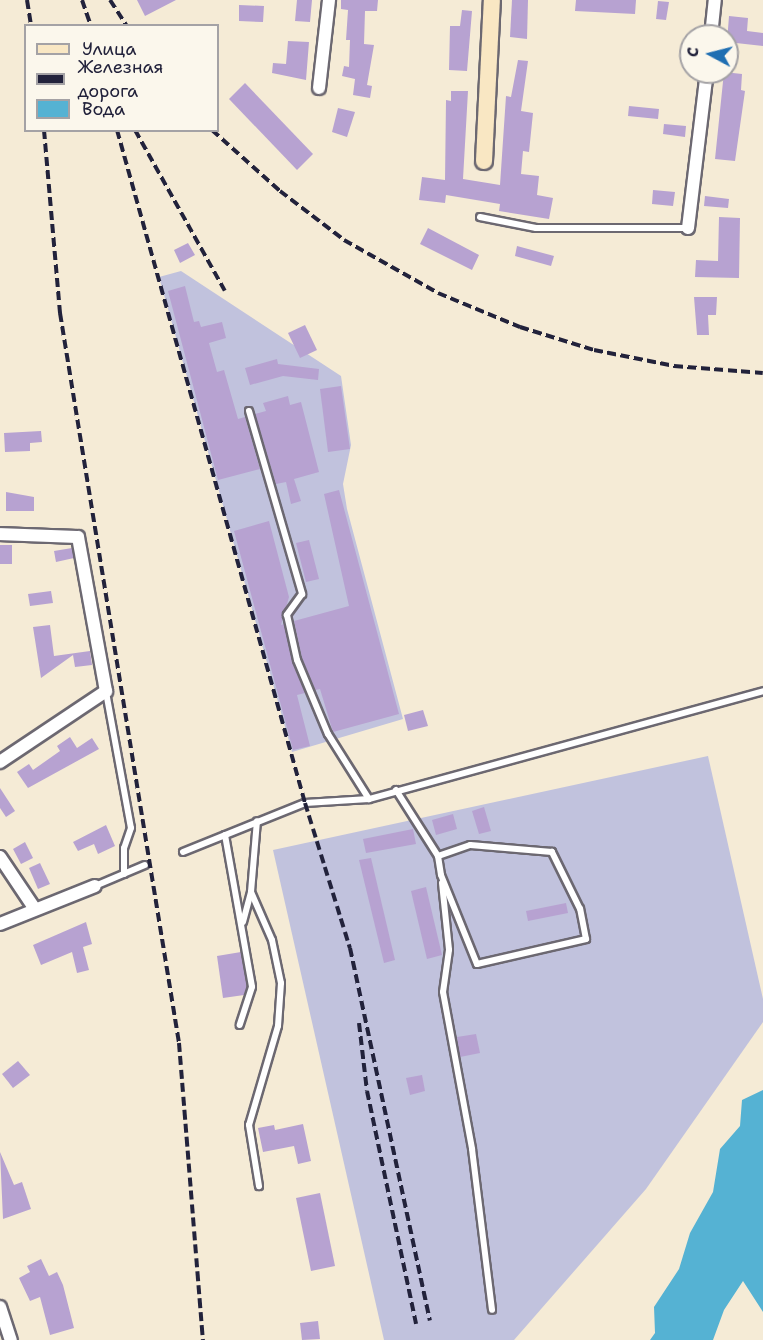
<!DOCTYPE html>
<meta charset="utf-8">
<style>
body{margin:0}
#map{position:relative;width:763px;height:1340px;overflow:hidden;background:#f5ebd6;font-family:"Shantell Sans",sans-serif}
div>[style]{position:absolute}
.industrial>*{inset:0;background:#c1c2dd}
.water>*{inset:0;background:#55b2d3}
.building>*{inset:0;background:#b7a2d1}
.roads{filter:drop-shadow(2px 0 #6c6871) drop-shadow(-2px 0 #6c6871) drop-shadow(0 2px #6c6871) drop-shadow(0 -2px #6c6871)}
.lane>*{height:6px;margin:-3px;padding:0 3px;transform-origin:3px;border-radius:3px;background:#fff}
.street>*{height:12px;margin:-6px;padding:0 6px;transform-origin:6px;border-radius:6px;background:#fff}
.secondary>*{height:16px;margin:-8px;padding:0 8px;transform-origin:8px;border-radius:8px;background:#f9e7c3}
.rail>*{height:4px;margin-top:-2px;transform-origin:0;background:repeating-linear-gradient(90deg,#22223b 0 9px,transparent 0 13.5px)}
span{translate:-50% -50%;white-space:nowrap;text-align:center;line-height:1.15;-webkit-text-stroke:4.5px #fbf7ec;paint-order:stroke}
.legend{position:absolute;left:24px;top:24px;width:195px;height:108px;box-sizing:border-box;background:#fbf7ec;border:2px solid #a4a2a5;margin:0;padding:8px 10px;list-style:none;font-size:18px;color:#22223b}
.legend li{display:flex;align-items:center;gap:12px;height:30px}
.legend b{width:30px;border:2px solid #a4a2a5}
.north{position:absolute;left:679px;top:24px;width:60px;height:60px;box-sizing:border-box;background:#fbf7ec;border:2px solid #a4a2a5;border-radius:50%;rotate:277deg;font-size:16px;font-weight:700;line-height:24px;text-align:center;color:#22223b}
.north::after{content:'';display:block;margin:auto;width:21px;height:27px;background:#1f6fb2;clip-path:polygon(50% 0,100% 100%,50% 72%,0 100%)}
</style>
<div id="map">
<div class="industrial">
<i style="clip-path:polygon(181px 271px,341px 376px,351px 445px,343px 484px,347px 509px,403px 719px,292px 752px,159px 277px)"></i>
<i style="clip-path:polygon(708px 756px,763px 999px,763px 1022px,646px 1189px,514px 1340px,384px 1340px,273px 850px)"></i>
</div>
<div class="water">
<i style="clip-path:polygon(763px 1090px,763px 1312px,743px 1281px,724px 1310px,713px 1340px,650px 1340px,655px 1333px,654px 1307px,679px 1269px,690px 1233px,713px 1192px,720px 1149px,740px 1126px,742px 1100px)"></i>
</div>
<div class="building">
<i style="clip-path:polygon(137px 0,176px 0,145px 16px)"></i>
<i style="clip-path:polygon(297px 0,312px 0,310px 22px,295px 21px)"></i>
<i style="clip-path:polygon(341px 0,378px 0,377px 11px,365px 11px,364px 44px,374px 45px,367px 85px,372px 86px,370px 98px,353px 95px,355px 79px,342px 76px,344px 66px,349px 67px,350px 40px,346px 40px,348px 10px,341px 9px)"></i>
<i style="clip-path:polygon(512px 0,528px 0,527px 39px,510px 37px)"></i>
<i style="clip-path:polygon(576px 0,636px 0,635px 14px,575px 11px)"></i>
<i style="clip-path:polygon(658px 1px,669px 2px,666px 20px,656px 19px)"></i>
<i style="clip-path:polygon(239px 5px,264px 6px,263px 22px,239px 21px)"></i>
<i style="clip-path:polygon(462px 10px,472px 11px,467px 71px,449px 70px,450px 26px,460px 26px)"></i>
<i style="clip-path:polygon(729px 16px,748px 18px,747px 31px,763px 33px,763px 46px,727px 42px)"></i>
<i style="clip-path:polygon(288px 41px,309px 42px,306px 80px,272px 73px,273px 63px,286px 64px)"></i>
<i style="clip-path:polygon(518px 60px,528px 61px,521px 111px,533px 113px,529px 152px,523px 151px,521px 174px,539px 176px,537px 195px,553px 198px,549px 219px,499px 211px,500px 204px,446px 195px,445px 203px,419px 200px,422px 177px,445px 180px,446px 100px,451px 101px,451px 91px,468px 91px,463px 179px,500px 185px,506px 96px,511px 97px)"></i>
<i style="clip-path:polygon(724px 72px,742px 74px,741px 90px,745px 91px,735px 161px,715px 159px)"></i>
<i style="clip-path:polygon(245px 83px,313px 154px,297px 170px,229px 99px)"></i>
<i style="clip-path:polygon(629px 106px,659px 109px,658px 119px,628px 116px)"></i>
<i style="clip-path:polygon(338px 108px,355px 112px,347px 137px,332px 132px)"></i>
<i style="clip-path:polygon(664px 124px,686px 126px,685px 137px,663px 134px)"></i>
<i style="clip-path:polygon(653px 190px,675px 192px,673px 206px,652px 204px)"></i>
<i style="clip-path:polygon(705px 196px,729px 199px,728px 208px,704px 206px)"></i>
<i style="clip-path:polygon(719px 217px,740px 218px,739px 278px,695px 277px,696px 260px,718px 261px)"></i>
<i style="clip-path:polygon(428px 228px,479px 255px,472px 270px,420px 244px)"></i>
<i style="clip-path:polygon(188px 243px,195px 255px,180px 263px,174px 250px)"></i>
<i style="clip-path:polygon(517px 246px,554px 256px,551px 266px,515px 256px)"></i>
<i style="clip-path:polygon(185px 286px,194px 322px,199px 321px,201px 327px,222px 322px,226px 338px,209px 343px,217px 372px,224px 370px,238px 419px,245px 417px,260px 469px,218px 480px,168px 291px)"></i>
<i style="clip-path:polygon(694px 297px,717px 297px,716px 315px,708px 315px,709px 335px,697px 335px)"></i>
<i style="clip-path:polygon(305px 325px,317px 350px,300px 358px,288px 333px)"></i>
<i style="clip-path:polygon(277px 359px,278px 364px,319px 369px,318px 380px,283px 376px,250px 385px,245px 368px)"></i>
<i style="clip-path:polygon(341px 386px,350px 449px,328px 452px,320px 389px)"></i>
<i style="clip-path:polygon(288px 396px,290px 405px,301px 402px,319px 472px,294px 479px,301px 501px,291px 504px,286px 482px,276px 484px,255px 414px,266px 411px,263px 403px)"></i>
<i style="clip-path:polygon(41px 431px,42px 442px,30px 443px,30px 451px,5px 452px,4px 433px)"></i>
<i style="clip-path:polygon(339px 490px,399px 714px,333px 732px,320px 689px,315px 690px,302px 658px,294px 621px,349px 606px,324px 494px)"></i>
<i style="clip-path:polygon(6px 492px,34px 497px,34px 511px,6px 511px)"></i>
<i style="clip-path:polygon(269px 521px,289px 597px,281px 625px,284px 624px,292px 661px,305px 693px,297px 695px,310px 746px,293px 750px,234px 531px)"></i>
<i style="clip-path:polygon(309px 540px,319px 579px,306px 582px,296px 543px)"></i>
<i style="clip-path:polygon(0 545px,12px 545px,12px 564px,0 564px)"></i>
<i style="clip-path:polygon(72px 548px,74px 558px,56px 562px,54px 551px)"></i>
<i style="clip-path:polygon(51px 591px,53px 603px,30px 606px,28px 594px)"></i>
<i style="clip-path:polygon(50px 625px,54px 656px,90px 651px,92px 665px,75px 667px,73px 655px,41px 678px,33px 627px)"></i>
<i style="clip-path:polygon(423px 710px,428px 726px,408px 731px,404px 715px)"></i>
<i style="clip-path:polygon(70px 737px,77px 748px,92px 738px,99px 749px,28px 788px,17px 772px,29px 764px,33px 770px,60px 751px,57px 746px)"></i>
<i style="clip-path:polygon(0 788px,15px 811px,6px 817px,0 808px)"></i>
<i style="clip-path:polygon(484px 807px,491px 831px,479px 834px,472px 811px)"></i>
<i style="clip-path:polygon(453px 814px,457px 829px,436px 835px,432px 820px)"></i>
<i style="clip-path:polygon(106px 825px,115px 846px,98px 854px,94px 844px,78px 851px,73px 842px)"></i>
<i style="clip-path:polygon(413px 829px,416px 844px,366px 853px,363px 839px)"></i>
<i style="clip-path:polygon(25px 842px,33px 858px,21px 864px,13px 849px)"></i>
<i style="clip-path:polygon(371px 858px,395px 960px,384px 963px,359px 860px)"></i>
<i style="clip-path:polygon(40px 863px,50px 884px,38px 889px,29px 868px)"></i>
<i style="clip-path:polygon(426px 887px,442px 955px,427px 959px,411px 891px)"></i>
<i style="clip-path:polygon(566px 903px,568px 913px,528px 921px,526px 911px)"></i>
<i style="clip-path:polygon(86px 922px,92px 944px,83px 947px,89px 970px,77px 973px,72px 952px,41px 965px,33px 945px)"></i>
<i style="clip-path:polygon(241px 952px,247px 987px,244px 995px,223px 998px,217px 956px)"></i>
<i style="clip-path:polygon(476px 1034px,480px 1053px,460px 1057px,457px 1037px)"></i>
<i style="clip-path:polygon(18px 1061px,30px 1075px,13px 1088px,2px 1074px)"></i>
<i style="clip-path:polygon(422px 1075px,425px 1091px,410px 1095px,406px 1078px)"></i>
<i style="clip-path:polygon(303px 1124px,311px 1161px,298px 1164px,294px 1146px,263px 1152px,258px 1128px,274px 1125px,275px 1130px)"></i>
<i style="clip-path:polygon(0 1152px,14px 1185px,22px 1182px,31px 1209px,3px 1219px)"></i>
<i style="clip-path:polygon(320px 1193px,335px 1266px,311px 1271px,296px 1198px)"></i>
<i style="clip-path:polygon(41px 1259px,49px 1276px,57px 1272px,63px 1285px,74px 1328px,50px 1335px,40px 1297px,30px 1301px,19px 1278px,30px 1272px,27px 1266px)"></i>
<i style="clip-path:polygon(318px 1321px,320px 1339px,302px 1340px,300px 1323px)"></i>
</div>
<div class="roads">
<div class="lane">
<i style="left:480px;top:217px;width:57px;rotate:11.1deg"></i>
<i style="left:536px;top:228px;width:152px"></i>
<i style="left:249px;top:411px;width:191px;rotate:73.8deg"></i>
<i style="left:302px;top:594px;width:26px;rotate:126deg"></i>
<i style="left:287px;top:615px;width:46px;rotate:77.5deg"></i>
<i style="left:297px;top:660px;width:80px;rotate:67.3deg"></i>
<i style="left:328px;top:734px;width:77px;rotate:57.8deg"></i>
<i style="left:106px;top:692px;width:138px;rotate:79.6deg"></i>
<i style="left:131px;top:828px;width:21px;rotate:109deg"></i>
<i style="left:124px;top:848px;width:26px;rotate:90deg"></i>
<i style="left:396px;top:790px;width:78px;rotate:57.5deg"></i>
<i style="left:438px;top:856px;width:19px;rotate:81deg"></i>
<i style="left:441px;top:875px;width:96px;rotate:68deg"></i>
<i style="left:477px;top:964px;width:112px;rotate:-12.9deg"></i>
<i style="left:586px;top:939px;width:31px;rotate:-101deg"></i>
<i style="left:580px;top:909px;width:64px;rotate:-116.2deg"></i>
<i style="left:552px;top:852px;width:82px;rotate:-175.1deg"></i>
<i style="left:470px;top:845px;width:34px;rotate:161deg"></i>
<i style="left:225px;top:835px;width:154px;rotate:79.9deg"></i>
<i style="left:252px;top:987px;width:40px;rotate:108deg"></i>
<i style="left:183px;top:852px;width:131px;rotate:-21.9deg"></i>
<i style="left:305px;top:803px;width:64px;rotate:-3.6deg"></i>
<i style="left:369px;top:799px;width:409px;rotate:-15.3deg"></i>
<i style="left:442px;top:883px;width:67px;rotate:84deg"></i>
<i style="left:449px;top:950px;width:42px;rotate:98.1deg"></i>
<i style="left:443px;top:992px;width:160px;rotate:79.5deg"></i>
<i style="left:472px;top:1149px;width:162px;rotate:82.9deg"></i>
<i style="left:95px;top:886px;width:54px;rotate:-22.8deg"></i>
<i style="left:251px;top:892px;width:52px;rotate:66.4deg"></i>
<i style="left:272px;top:940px;width:44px;rotate:78.2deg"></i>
<i style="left:281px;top:983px;width:43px;rotate:94deg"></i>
<i style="left:278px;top:1026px;width:103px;rotate:106.3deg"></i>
<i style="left:249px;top:1125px;width:62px;rotate:80.7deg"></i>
<i style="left:243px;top:922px;width:31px;rotate:-75deg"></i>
<i style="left:251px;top:892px;width:71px;rotate:-85.2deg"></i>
</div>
<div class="street">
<i style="left:711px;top:36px;width:36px;rotate:-84deg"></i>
<i style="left:319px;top:88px;width:89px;rotate:-83.5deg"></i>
<i style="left:688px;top:228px;width:157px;rotate:-83.1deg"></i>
<i style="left:0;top:534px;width:78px;rotate:2.2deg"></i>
<i style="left:78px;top:537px;width:157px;rotate:79.7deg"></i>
<i style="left:106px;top:691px;width:128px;rotate:146.2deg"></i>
<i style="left:0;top:857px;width:63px;rotate:56.1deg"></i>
<i style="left:0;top:924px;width:102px;rotate:-21.8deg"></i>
<i style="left:0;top:1307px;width:35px;rotate:72deg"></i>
</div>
<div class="secondary">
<i style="left:484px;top:161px;width:161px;rotate:-87.2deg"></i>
</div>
</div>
<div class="rail">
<i style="left:27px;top:0;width:26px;rotate:81deg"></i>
<i style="left:82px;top:0;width:28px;rotate:71deg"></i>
<i style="left:110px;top:0;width:31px;rotate:57deg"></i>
<i style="left:44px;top:130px;width:184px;rotate:85deg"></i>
<i style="left:60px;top:313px;width:740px;rotate:80.74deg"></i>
<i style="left:179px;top:1043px;width:298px;rotate:85.4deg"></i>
<i style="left:117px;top:130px;width:699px;rotate:74.39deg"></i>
<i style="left:305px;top:803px;width:152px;rotate:72.8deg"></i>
<i style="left:350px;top:948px;width:381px;rotate:77.9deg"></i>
<i style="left:135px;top:130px;width:184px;rotate:60.8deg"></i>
<i style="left:212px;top:130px;width:91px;rotate:41.9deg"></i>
<i style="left:280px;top:191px;width:81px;rotate:37.4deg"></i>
<i style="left:344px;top:240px;width:108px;rotate:29.4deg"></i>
<i style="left:438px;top:293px;width:89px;rotate:22.5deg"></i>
<i style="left:520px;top:327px;width:77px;rotate:17.3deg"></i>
<i style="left:594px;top:350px;width:82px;rotate:11.3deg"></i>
<i style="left:674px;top:366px;width:89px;rotate:4.5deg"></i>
<i style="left:359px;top:1023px;width:68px;rotate:83.3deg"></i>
<i style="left:367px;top:1091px;width:238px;rotate:78.1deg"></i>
</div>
<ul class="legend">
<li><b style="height:8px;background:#f9e7c3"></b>Улица</li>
<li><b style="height:8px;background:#22223b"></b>Железная дорога</li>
<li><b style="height:16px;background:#55b2d3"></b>Вода</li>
</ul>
<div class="north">С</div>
</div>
